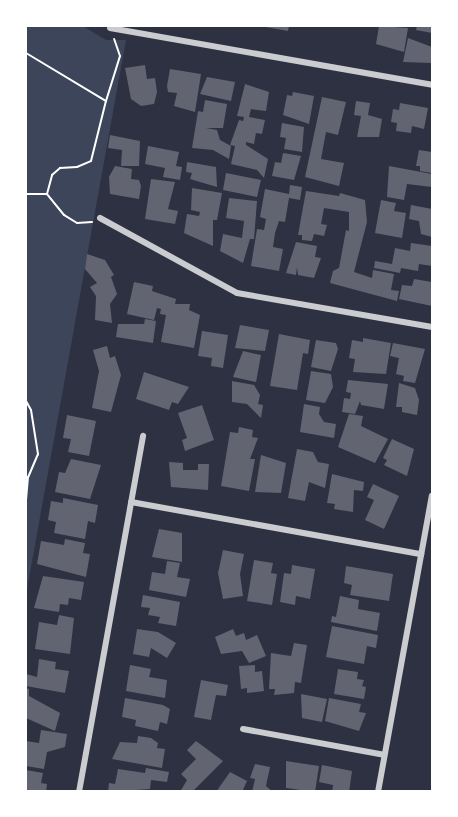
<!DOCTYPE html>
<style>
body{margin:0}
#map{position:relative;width:458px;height:817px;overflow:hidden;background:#2d3142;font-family:Raleway,sans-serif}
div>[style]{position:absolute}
.green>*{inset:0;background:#3c4559}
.building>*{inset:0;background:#626471}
.path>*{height:2px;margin:-1px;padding:0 1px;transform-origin:1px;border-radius:1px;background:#fff}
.minor>*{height:6px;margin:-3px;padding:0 3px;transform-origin:3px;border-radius:3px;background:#caccd0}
span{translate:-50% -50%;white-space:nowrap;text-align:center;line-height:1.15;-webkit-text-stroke:4.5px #fff;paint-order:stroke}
.frame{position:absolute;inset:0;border:27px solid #fff;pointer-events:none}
</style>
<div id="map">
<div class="green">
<i style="clip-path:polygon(26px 26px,83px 26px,106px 40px,126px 40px,26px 595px)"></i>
</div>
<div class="building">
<i style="clip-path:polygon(260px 26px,289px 26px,288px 31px)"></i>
<i style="clip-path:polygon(379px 26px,408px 28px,404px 52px,376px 44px)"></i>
<i style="clip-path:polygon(417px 26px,432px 26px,432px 33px,416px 30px)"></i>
<i style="clip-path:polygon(408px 38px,432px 47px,432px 63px,403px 62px)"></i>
<i style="clip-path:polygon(145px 65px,147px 79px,155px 78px,157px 92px,154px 104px,141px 106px,131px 99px,125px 68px)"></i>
<i style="clip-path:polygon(170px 69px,201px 74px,195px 112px,174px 106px,177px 93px,168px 92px,167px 86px)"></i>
<i style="clip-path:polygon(207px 77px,235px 82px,231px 101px,200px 94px)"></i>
<i style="clip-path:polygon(245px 84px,269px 92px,266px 111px,251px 109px,249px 117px,265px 120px,262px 134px,256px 133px,254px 144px,246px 142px,246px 145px,268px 159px,264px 178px,257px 170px,231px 164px,235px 146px,230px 145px,239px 120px,243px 121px,244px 117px,237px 116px)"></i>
<i style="clip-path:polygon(293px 92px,314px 96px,309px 124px,283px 115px,287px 95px,292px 96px)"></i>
<i style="clip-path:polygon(322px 97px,346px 102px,338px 135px,326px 132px,321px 159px,344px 163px,339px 186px,305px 177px)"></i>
<i style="clip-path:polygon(205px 100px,227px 104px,223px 128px,206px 128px,217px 130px,220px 140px,231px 146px,229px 159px,213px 150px,192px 148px,198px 111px,203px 112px)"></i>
<i style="clip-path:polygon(356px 101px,370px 103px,368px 115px,382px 119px,379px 137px,357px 137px,361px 116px,354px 115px)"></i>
<i style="clip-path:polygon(400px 103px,428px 108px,424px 129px,412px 126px,411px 133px,396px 131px,397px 123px,391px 122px,393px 109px,399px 110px)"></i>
<i style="clip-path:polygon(282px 123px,304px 127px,302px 152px,284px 149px,286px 138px,280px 137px)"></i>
<i style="clip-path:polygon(110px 135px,140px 141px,139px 166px,121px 166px,122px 150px,108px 148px)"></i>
<i style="clip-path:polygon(148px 146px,179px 152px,176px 166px,182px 167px,180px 180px,163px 177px,165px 168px,145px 164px)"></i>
<i style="clip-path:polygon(419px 150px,432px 152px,432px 173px,420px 171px,420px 166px,416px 166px)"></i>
<i style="clip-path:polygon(283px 153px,301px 156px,294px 180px,272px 176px,275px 162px,281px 163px)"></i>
<i style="clip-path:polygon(187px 162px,216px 167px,217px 187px,190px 179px,192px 173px,186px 172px)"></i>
<i style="clip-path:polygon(115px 166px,132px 169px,131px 179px,139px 180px,141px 186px,139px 199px,110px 194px,109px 177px)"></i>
<i style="clip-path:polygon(389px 166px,432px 174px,432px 187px,407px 184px,404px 200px,387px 197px)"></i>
<i style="clip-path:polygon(226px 173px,261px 180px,257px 197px,223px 190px)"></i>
<i style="clip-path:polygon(151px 179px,175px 182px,168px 209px,178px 211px,175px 224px,145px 219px)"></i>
<i style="clip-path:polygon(290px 185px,302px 187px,300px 200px,289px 198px,285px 222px,279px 221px,275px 233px,273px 247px,283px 249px,279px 271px,251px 266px,257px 229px,264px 230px,266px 219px,260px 217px,265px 189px,289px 194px)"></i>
<i style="clip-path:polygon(192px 188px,222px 193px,217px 220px,213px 220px,213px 246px,184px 233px,187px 214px,199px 216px,200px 212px,191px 210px)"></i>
<i style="clip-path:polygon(306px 191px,339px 196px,340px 193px,365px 200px,367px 222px,354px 272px,372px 278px,373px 270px,394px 274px,391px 290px,399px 291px,397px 301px,330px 283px,333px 271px,339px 268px,346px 230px,349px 231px,349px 212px,324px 208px,321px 224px,327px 225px,324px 236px,314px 234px,312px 241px,302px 240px,302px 235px,298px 235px)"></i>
<i style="clip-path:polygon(229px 198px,257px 201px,254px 239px,250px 239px,243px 263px,220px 251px,223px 234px,242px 238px,244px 221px,226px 218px)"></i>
<i style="clip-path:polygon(381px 200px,396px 203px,394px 211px,406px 213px,402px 238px,375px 233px)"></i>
<i style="clip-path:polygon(411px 205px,432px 209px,432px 237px,421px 234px,419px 221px,409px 219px)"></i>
<i style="clip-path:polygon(296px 242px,317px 246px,315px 257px,321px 258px,314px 278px,298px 275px,297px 267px,296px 275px,286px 273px)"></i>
<i style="clip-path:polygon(411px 243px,432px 246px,432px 266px,419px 264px,418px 271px,401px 268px,400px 273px,374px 268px,375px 261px,392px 264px,395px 248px,410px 251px)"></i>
<i style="clip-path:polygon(87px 254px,105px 260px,114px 275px,111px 277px,117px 294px,110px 304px,112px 323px,95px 320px,96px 296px,90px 287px,97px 283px,85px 269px)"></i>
<i style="clip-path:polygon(414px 279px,432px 282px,432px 306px,399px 299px,402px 285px,412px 286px)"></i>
<i style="clip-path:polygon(134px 282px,153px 286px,152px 291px,176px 299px,175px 304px,190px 304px,189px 310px,200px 315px,194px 348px,161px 342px,166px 315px,160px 314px,161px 309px,157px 308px,154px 320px,127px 314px)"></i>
<i style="clip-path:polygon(145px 319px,156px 321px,153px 343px,116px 337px,118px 324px,144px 324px)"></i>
<i style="clip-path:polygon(240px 325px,269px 330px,265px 351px,235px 348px)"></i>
<i style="clip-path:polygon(202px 331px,228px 335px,223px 368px,211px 366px,212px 358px,198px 356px)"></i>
<i style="clip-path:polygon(279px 334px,310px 340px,308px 354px,303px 353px,297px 390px,270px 386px)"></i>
<i style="clip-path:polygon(363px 338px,391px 343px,386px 374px,353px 372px,355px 359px,349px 358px,352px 340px,363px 342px)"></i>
<i style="clip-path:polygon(316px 340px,336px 343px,338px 349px,331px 371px,311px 367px)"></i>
<i style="clip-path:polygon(393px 343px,425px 349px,415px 383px,403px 381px,404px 376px,396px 374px,399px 358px,390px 356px)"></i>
<i style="clip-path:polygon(107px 346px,110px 358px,115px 356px,121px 375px,111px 412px,92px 408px,99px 371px,93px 350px)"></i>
<i style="clip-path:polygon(243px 351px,261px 355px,256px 382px,233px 377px)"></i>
<i style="clip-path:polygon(311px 371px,331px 374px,333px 387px,325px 403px,306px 400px)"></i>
<i style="clip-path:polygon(144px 372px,189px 387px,178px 404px,172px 402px,169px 410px,136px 399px)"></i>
<i style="clip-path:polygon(348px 380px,388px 384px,384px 409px,361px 405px,360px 401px,355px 414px,342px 412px,344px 398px,350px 399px,351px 393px,346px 392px)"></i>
<i style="clip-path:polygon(232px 381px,254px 385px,260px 395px,258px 404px,263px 405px,261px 418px,247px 404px,232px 402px)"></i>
<i style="clip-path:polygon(399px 383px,415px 388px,419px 400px,417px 415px,402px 412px,402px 407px,396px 407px)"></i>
<i style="clip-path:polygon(304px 404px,320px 407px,319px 414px,324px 422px,336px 424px,334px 438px,300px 432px)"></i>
<i style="clip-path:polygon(202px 405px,214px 440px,185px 451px,182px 440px,187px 438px,178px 413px)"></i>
<i style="clip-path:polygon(349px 414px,363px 416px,361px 426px,388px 439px,375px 463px,338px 447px)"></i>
<i style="clip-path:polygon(67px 415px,96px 421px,89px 456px,68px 452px,71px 439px,63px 438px)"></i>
<i style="clip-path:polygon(239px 427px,253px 430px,252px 437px,258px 438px,250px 459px,255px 459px,249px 491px,221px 486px,230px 432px,238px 433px)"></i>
<i style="clip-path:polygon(392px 439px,414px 449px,407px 476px,384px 465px,387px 460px,383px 458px)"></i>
<i style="clip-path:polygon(297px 449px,313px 452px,318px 462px,329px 464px,325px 488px,309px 482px,305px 501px,288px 498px)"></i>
<i style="clip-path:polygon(261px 455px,286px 463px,281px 493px,255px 492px)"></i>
<i style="clip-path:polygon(71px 459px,101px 465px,90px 499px,55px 492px,59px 472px,65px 473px)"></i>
<i style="clip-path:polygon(169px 462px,183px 463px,183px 470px,198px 470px,198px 464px,209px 464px,208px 490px,171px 487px)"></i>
<i style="clip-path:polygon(332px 474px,364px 482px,363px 491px,354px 490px,353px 512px,334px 509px,335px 504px,327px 503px)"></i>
<i style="clip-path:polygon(373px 484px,399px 496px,384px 529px,365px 520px,374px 500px,367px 497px)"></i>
<i style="clip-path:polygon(63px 498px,98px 505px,95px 523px,88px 521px,85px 539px,54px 533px,56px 522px,48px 520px,51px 501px,63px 503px)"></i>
<i style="clip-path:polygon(159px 529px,182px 533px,182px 562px,152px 557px)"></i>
<i style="clip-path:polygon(65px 539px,85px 543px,83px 553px,90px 554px,86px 577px,37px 564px,41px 541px,64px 545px)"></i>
<i style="clip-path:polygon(223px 550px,244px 554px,240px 574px,243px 596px,223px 599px,218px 573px)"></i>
<i style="clip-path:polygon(254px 560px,273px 563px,271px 573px,277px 574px,272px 605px,247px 601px)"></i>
<i style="clip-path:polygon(167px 561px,180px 563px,177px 577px,190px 579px,186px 597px,149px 590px,152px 572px,165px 574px)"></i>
<i style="clip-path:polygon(292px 565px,315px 569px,310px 599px,296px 596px,295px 605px,280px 602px,284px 573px,291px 574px)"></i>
<i style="clip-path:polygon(346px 566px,393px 574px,389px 601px,350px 595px,352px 585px,344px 583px)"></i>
<i style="clip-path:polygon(43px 576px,84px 582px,81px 600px,69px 598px,68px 605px,60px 604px,59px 612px,34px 608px)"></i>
<i style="clip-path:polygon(143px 595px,180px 602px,176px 626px,158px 623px,160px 617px,148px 615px,150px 608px,141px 607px)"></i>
<i style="clip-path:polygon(340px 596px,359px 600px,358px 609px,380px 613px,377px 631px,331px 622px,332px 616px,336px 617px)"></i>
<i style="clip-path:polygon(59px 615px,74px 618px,70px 654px,35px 649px,39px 622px,57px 625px)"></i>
<i style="clip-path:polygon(332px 626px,378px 635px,376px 648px,367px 646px,364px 664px,326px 657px)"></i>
<i style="clip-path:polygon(137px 629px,158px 632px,176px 643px,167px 658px,151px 648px,149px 657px,133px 654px)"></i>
<i style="clip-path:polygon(233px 629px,236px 636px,244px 633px,246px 640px,257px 635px,266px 656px,249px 663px,242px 651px,221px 654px,215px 637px)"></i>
<i style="clip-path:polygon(294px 643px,307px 645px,301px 683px,295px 682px,294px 693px,274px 695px,275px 689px,269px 689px,271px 653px,291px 656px)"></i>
<i style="clip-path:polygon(39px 659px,56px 662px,55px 669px,69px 671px,65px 693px,26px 686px,26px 674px,37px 677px)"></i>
<i style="clip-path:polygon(130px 665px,151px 669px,149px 677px,167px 680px,165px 698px,126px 691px)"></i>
<i style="clip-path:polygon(255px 665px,255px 672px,262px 671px,264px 691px,247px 693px,247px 688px,241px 689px,239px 666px)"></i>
<i style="clip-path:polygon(338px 669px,358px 672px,357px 679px,364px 680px,362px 686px,366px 687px,364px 699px,334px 694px)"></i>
<i style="clip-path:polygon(201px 680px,228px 685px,226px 696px,216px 695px,211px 720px,194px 717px)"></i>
<i style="clip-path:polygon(26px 688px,29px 689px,29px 696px,60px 713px,55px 731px,26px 718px)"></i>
<i style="clip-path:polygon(301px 694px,327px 699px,322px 722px,302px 718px)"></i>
<i style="clip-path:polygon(125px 698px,163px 705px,170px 709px,167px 724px,160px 722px,158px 731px,135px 726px,136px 720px,122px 717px)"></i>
<i style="clip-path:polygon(329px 698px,361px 704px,359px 712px,366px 713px,359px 731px,325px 721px)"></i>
<i style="clip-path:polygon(41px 730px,67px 734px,65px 747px,47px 752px,44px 769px,26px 766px,26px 741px,39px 743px)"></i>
<i style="clip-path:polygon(138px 736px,151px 738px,158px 743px,157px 748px,165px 749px,162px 768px,112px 759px,120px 742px,137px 743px)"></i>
<i style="clip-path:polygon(196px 741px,223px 761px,192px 792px,180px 792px,187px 780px,181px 774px,196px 759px,187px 750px)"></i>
<i style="clip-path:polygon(286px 761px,319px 766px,315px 792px,286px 788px)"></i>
<i style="clip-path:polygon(255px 764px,270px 767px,266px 786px,273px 792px,252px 792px,255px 779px,250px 778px)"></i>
<i style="clip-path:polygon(322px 765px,352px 771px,349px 792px,332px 792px,333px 785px,319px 782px)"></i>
<i style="clip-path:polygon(146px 768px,169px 772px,167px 782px,151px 780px,150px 789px,108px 792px,109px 783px,115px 784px,118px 769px,145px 773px)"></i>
<i style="clip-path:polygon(26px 770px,43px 773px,41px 783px,47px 784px,46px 792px,26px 792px)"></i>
<i style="clip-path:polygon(230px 772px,247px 781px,242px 792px,216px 792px)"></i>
</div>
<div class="path">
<i style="left:26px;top:53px;width:93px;rotate:31deg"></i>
<i style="left:106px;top:101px;width:47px;rotate:-72.7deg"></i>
<i style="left:120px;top:56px;width:18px;rotate:-109deg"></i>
<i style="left:26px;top:194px;width:21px"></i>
<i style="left:92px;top:222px;width:15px;rotate:176deg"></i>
<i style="left:77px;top:223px;width:15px;rotate:-148deg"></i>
<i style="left:64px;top:215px;width:27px;rotate:-129deg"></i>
<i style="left:47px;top:194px;width:20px;rotate:-75deg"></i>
<i style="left:52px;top:175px;width:11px;rotate:-41deg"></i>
<i style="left:60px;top:168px;width:17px;rotate:-3deg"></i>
<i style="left:77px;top:167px;width:15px;rotate:-23deg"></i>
<i style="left:91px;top:161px;width:62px;rotate:-76deg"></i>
<i style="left:26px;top:401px;width:10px;rotate:61deg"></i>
<i style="left:31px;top:410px;width:45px;rotate:81deg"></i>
<i style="left:38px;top:454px;width:25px;rotate:113deg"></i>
<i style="left:28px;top:477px;width:23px;rotate:95deg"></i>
</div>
<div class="minor">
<i style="left:110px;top:28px;width:327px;rotate:10deg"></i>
<i style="left:100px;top:218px;width:156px;rotate:28.7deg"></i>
<i style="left:237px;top:293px;width:198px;rotate:9.9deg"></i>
<i style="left:131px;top:502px;width:295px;rotate:10.2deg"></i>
<i style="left:243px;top:729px;width:143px;rotate:10.4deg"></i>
<i style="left:79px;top:792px;width:362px;rotate:-79.8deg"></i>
<i style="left:378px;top:792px;width:301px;rotate:-79.7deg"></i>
</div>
<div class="frame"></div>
</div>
